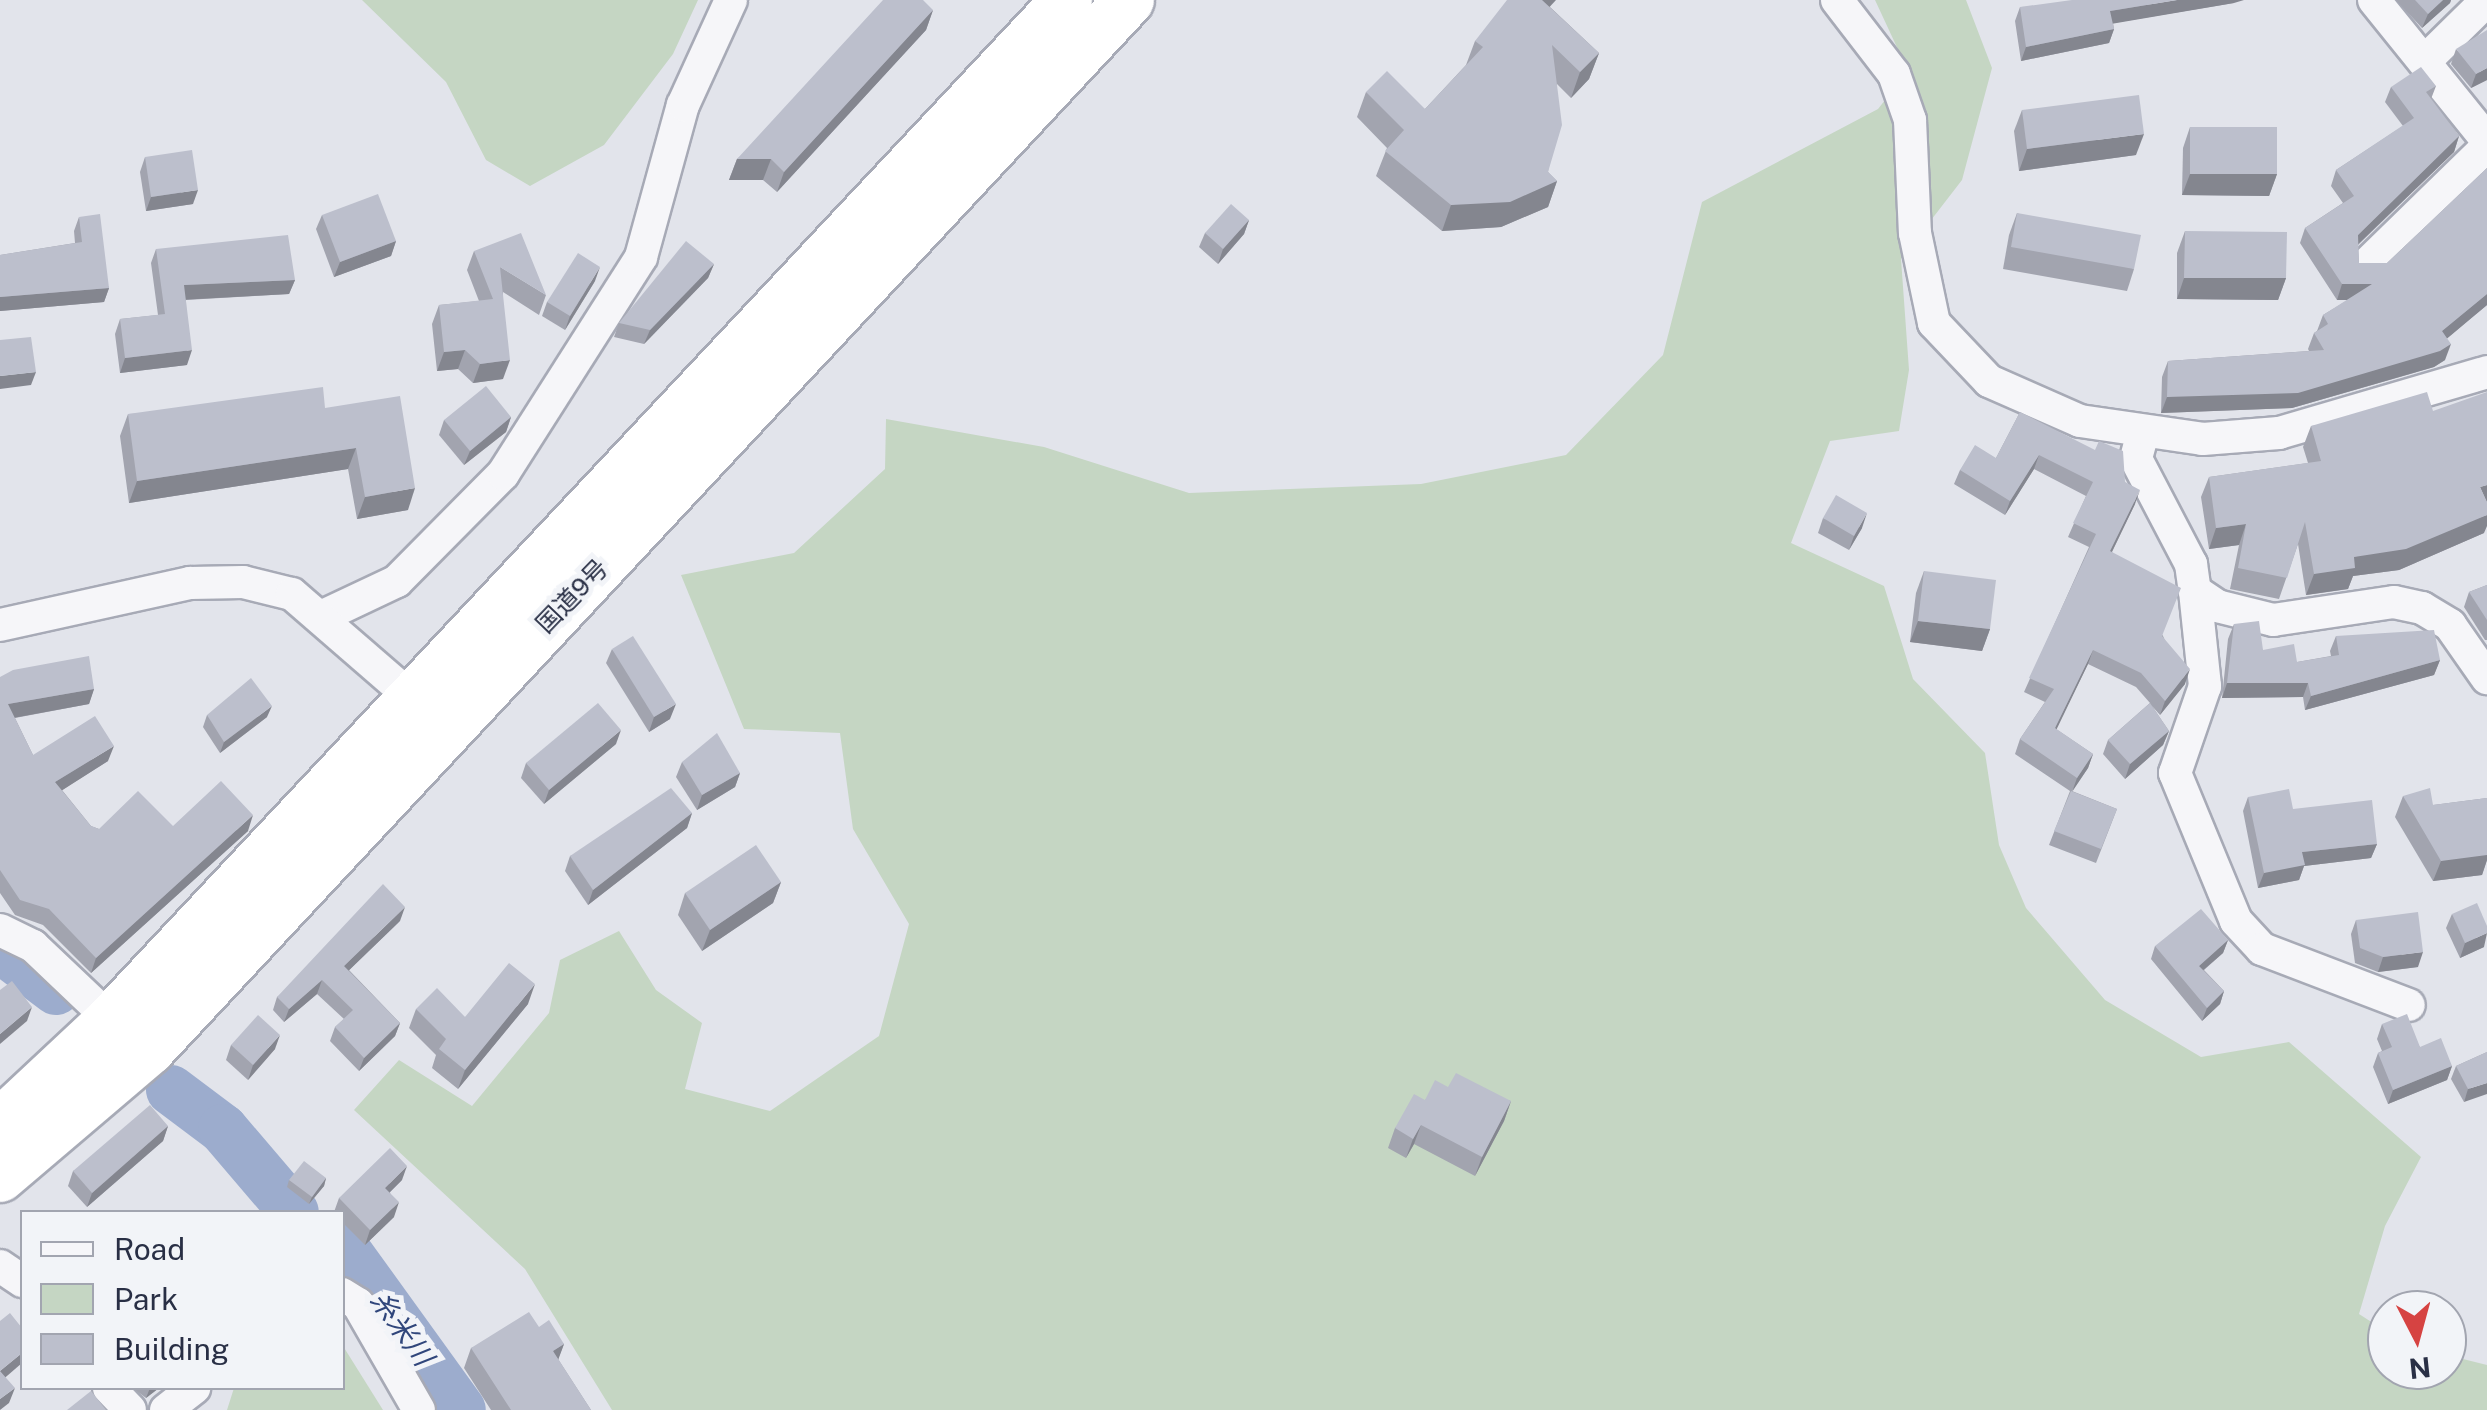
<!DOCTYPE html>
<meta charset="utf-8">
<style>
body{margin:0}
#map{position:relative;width:2487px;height:1410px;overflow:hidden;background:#e2e4eb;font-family:"Public Sans","Noto Sans JP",sans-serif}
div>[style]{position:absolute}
.green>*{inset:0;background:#c5d6c3}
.river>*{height:50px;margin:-25px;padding:0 25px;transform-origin:25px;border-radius:25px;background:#9caccd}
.roads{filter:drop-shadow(2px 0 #a7aab6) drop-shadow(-2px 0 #a7aab6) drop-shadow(0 2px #a7aab6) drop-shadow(0 -2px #a7aab6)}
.minor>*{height:32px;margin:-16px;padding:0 16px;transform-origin:16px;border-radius:16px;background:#f6f6f9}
.highway>*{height:50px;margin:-25px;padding:0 25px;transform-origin:25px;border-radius:25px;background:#fff}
.wall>*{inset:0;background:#a2a4af}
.shaded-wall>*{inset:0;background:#84868f}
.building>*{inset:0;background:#bcbfcc}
span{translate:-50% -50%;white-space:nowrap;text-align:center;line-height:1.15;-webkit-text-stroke:10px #f2f4f8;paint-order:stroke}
.street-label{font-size:25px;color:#292f45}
.water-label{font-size:28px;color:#30467b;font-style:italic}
.legend{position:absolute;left:20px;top:1210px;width:325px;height:180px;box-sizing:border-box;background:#f2f4f8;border:2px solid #a2a5b0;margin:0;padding:12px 18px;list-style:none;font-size:30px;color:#292f45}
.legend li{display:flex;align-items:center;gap:20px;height:50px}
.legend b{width:50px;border:2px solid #a2a5b0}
.north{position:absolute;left:2367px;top:1290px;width:100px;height:100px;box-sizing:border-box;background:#f2f4f8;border:2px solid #a2a5b0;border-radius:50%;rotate:174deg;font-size:28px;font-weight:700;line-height:40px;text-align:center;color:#292f45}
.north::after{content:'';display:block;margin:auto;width:35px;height:45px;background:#d64342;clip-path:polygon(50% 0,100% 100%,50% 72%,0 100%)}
</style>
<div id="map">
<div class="green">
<i style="clip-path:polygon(362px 0,698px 0,673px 54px,604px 145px,530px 186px,486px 160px,446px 82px)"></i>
<i style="clip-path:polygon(1875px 0,1966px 0,1992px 68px,1962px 180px,1901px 259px,1909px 370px,1899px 431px,1830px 441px,1791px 543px,1884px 586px,1913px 679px,1985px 753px,1999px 845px,2026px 908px,2105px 1000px,2201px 1057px,2289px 1042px,2421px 1157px,2385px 1226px,2359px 1314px,2387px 1332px,2387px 1370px,2447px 1370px,2447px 1355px,2487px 1365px,2487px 1410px,612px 1410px,525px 1269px,354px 1110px,399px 1060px,472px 1106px,549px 1013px,560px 960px,619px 931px,656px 990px,702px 1023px,685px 1089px,770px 1111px,879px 1036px,909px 924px,853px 829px,840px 733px,744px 729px,681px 575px,794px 553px,885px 469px,886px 419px,1044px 447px,1189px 493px,1421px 484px,1566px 455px,1663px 355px,1702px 202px,1878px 109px,1908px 71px)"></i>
<i style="clip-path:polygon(343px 1346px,383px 1410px,227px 1410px,234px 1388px,342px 1388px)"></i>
</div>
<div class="river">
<i style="left:0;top:948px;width:70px;rotate:36.9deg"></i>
<i style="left:171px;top:1090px;width:65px;rotate:36.9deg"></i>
<i style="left:223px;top:1129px;width:109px;rotate:49.5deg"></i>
<i style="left:342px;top:1245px;width:203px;rotate:54.2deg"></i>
</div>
<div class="roads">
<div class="minor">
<i style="left:1837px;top:0;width:93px;rotate:52.4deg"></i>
<i style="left:1894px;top:74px;width:49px;rotate:70.8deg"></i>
<i style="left:1910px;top:120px;width:113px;rotate:87.5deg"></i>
<i style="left:1915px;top:233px;width:92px;rotate:78.1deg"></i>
<i style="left:1934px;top:323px;width:80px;rotate:46.5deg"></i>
<i style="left:1989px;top:381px;width:99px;rotate:23.7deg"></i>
<i style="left:2080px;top:421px;width:124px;rotate:8.3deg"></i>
<i style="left:2203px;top:439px;width:76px;rotate:-4.5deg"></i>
<i style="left:2279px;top:433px;width:217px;rotate:-16.3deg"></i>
<i style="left:2374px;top:0;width:180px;rotate:51.1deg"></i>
<i style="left:2426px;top:60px;width:86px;rotate:-44.5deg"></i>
<i style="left:2367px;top:264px;width:168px;rotate:-44.3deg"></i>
<i style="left:2142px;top:436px;width:24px;rotate:105deg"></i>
<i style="left:2136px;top:459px;width:119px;rotate:62.4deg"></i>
<i style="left:2191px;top:564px;width:27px;rotate:82deg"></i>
<i style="left:2195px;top:591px;width:27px;rotate:34deg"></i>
<i style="left:2217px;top:606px;width:58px;rotate:14deg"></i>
<i style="left:2273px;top:620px;width:122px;rotate:-8.5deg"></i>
<i style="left:2394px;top:602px;width:29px;rotate:12deg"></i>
<i style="left:2422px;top:608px;width:33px;rotate:31deg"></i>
<i style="left:2450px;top:625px;width:65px;rotate:55.1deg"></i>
<i style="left:2195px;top:591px;width:96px;rotate:84deg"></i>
<i style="left:2205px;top:686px;width:92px;rotate:109deg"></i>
<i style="left:2175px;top:773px;width:160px;rotate:67.6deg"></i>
<i style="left:2236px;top:921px;width:38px;rotate:47deg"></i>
<i style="left:2262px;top:949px;width:157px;rotate:20.9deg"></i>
<i style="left:321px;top:617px;width:84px;rotate:-25.3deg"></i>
<i style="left:397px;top:581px;width:151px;rotate:-45.3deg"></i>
<i style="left:503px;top:474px;width:257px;rotate:-57.5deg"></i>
<i style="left:641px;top:257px;width:158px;rotate:-74.6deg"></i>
<i style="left:683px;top:105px;width:115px;rotate:-65.4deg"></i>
<i style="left:0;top:625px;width:195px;rotate:-12.5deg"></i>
<i style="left:190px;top:583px;width:53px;rotate:-1.1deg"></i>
<i style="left:243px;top:582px;width:50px;rotate:13.8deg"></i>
<i style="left:292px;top:594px;width:177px;rotate:40.9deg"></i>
<i style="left:0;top:930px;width:37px;rotate:26deg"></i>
<i style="left:33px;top:946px;width:108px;rotate:43.5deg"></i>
<i style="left:0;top:1266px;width:27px;rotate:34deg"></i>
<i style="left:342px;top:1294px;width:19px;rotate:32deg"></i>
<i style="left:358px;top:1304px;width:122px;rotate:60.1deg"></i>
<i style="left:109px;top:1388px;width:30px;rotate:46deg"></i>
<i style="left:166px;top:1410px;width:36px;rotate:-38deg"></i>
</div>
<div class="highway">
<i style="left:0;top:1124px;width:152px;rotate:-43.1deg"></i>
<i style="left:111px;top:1020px;width:1398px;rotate:-46.86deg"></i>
<i style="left:0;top:1177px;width:196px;rotate:-40.4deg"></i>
<i style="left:149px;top:1050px;width:1436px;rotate:-46.97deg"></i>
</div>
</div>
<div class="wall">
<i style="clip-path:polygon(2396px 0,2451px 0,2450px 3px,2422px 28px)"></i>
<i style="clip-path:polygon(2234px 3px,2113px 23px,2114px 29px,2109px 43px,2021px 61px,2015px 21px,2020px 7px)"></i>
<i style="clip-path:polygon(1550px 7px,1599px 53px,1589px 79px,1571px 98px,1557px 84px,1548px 172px,1557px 181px,1548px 207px,1501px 227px,1442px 231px,1376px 176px,1387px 148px,1357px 117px,1366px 92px,1425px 109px,1466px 65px,1475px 41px)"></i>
<i style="clip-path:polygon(933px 10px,926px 30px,777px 192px,763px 180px,729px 180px,737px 159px)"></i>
<i style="clip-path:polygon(2456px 49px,2487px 80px,2471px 88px,2451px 64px)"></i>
<i style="clip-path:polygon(2436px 86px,2431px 99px,2459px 136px,2454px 152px,2358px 245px,2359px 263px,2387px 263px,2487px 168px,2487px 305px,2447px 338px,2445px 360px,2434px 367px,2292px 408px,2161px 413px,2162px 377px,2168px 361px,2309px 351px,2308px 349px,2314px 333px,2317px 331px,2323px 315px,2348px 300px,2337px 300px,2300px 243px,2305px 228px,2343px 203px,2331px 186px,2336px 170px,2403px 126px,2385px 102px,2391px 87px)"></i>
<i style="clip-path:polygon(2022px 110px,2136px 155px,2019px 171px,2014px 131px)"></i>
<i style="clip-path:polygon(2190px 127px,2277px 174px,2269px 196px,2182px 195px,2183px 148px)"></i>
<i style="clip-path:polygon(145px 157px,193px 204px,146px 211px,140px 172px)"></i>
<i style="clip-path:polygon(2017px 213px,2134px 269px,2127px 291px,2003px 269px,2009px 235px)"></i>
<i style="clip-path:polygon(322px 215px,396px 241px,391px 256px,334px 277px,316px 229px)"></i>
<i style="clip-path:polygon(79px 217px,109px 288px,104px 302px,0 311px,0 255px,75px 243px,74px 231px)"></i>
<i style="clip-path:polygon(1249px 220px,1244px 234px,1218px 264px,1199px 247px,1205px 233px)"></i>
<i style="clip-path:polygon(2185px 231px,2286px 278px,2278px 300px,2177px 299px,2177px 253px)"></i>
<i style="clip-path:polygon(156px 249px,295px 280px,289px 294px,186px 300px,187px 365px,120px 373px,115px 334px,120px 319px,158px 315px,151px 263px)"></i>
<i style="clip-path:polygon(474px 251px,546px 295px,539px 315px,503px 292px,503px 379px,473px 383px,458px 369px,437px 371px,432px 324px,439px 305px,479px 301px,467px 270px)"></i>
<i style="clip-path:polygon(714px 264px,708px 278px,644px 344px,614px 337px,619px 323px)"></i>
<i style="clip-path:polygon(595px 281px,565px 330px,542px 316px,547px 302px)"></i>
<i style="clip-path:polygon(325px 408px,408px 510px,357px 519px,348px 469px,129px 503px,120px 436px,128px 414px)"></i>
<i style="clip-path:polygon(2433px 411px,2484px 533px,2399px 570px,2353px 576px,2348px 589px,2306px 595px,2298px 544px,2279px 599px,2230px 589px,2239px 545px,2209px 549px,2201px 497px,2209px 477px,2308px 463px,2303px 447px,2311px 426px)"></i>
<i style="clip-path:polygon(2020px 412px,2125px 482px,2135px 504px,2112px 552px,2163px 636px,2185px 684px,2160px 715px,2152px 706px,2169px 731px,2163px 745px,2125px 779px,2103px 754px,2108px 740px,2150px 703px,2136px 687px,2088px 664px,2056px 729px,2093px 754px,2088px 768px,2072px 791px,2117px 809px,2096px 863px,2049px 845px,2070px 791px,2015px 754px,2020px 739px,2045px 702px,2024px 692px,2089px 547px,2068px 537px,2086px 496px,2034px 469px,2005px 515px,1954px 484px,1960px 470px,1996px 458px)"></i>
<i style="clip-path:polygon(511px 417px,506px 432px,464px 465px,439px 435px,444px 420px)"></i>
<i style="clip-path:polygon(1823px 518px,1862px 528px,1849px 550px,1818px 533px)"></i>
<i style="clip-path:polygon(1924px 571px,1990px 629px,1982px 651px,1910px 642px,1916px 593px)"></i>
<i style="clip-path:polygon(2487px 585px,2487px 640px,2485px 640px,2464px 607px,2469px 592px)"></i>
<i style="clip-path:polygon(2234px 624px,2263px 650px,2297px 662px,2331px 656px,2330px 651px,2336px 636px,2440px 660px,2434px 675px,2305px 710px,2303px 697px,2222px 698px,2228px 639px)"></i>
<i style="clip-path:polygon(612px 649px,670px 719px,649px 732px,606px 663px)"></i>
<i style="clip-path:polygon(0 677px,94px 689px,89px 704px,15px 718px,33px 755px,108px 761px,62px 790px,91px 826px,99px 829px,173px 826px,248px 831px,91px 973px,43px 925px,15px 915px,0 893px)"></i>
<i style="clip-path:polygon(207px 715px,267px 717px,220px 753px,203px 727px)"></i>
<i style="clip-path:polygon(616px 744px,544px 804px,521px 778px,526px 763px)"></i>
<i style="clip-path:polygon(682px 762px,740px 773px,735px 787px,697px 810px,676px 777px)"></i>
<i style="clip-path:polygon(2403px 796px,2433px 805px,2487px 798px,2487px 860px,2482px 875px,2433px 881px,2395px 817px)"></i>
<i style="clip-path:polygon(2248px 797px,2293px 809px,2377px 844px,2371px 858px,2304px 866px,2299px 880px,2258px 888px,2243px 811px)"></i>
<i style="clip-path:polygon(692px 813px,687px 828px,588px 905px,565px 871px,570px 856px)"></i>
<i style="clip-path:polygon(781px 882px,773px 903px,702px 951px,678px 915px,685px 893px)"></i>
<i style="clip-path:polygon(2452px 914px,2484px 947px,2460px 958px,2446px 928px)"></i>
<i style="clip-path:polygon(2356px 920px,2418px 967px,2378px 972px,2355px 963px,2351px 934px)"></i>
<i style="clip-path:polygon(400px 921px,349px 970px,400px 1023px,395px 1036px,359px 1071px,330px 1041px,335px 1027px,344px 1019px,317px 994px,284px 1022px,273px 1010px,277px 997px)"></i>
<i style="clip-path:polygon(2228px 940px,2223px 953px,2204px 970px,2224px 991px,2220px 1004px,2202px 1021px,2151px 959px,2155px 946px)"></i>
<i style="clip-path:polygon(528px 1004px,458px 1089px,432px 1068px,436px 1055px,409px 1028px,416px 1009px,465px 1017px)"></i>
<i style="clip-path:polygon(2382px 1024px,2452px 1066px,2447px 1080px,2388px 1104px,2373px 1067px,2378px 1053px,2382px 1051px,2377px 1039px)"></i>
<i style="clip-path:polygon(231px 1045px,275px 1049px,248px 1080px,226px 1060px)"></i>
<i style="clip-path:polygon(2487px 1052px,2464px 1102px,2451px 1079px,2456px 1066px)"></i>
<i style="clip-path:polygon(1448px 1087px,1511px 1101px,1504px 1121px,1475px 1176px,1414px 1144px,1406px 1158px,1388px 1148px,1395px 1128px,1425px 1100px)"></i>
<i style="clip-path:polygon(168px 1126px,163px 1141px,87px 1207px,68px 1186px,73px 1171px)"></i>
<i style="clip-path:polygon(326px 1178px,324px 1186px,309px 1204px,287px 1187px,289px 1180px)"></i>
<i style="clip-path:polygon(402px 1180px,390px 1192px,394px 1217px,365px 1245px,342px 1222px,342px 1212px,334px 1212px,339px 1198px)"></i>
<i style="clip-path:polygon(539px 1327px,564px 1344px,558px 1359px,591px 1410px,491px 1410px,464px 1368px,471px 1348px)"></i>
<i style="clip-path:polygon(133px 1388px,159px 1388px,146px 1398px)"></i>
</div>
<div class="shaded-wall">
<i style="clip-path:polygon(1542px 0,1556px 0,1533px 25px)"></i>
<i style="clip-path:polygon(2177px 0,2244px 0,2234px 3px,2105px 25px,2110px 11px)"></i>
<i style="clip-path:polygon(2443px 0,2451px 0,2450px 3px,2422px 28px,2428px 14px)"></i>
<i style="clip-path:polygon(933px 10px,926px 30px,777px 192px,784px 172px)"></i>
<i style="clip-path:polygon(2114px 29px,2109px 43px,2021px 61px,2026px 47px)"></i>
<i style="clip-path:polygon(1599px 53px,1589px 79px,1571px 98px,1580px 72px)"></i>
<i style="clip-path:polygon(2487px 68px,2487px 80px,2471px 88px,2476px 74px)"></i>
<i style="clip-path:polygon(2144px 134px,2136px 155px,2019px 171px,2027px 149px)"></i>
<i style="clip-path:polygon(2459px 136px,2454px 152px,2352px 250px,2358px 235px)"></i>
<i style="clip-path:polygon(737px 159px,771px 159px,763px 180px,729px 180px)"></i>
<i style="clip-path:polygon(2190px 174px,2277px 174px,2269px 196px,2182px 195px)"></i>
<i style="clip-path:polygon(1557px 181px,1548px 207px,1501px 227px,1442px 231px,1451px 205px)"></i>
<i style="clip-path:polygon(198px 190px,193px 204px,146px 211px,151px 197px)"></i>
<i style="clip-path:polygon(1249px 220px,1244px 234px,1218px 264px,1223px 249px)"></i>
<i style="clip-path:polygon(396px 241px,391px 256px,334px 277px,340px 262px)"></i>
<i style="clip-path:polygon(714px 264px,708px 278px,644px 344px,650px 330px)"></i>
<i style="clip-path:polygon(600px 267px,595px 281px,565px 330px,570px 316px)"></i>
<i style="clip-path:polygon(2184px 278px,2286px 278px,2278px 300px,2177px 299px)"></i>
<i style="clip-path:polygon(295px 280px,289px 294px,179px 300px,184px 285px)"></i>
<i style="clip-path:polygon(2342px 284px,2372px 284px,2367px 300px,2337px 300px)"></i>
<i style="clip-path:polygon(109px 288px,104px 302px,0 311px,0 297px)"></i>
<i style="clip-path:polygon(2487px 294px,2487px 305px,2437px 347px,2442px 331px)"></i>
<i style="clip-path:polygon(2451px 344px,2445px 360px,2434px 367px,2292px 408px,2161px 413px,2167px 397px)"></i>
<i style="clip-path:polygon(192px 350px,187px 365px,120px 373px,125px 358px)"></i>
<i style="clip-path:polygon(465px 350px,458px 369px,437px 371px,444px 352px)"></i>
<i style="clip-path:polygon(510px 360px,503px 379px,473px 383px,480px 364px)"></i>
<i style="clip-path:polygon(36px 372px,31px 385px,0 389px,0 376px)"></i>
<i style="clip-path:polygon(511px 417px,506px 432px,464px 465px,470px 451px)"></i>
<i style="clip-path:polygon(356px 448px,348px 469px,129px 503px,137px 481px)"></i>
<i style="clip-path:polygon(2039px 455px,2034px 469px,2005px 515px,2010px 501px)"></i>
<i style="clip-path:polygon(2487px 485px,2487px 503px,2480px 487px)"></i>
<i style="clip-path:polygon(415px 488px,408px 510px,357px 519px,365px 497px)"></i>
<i style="clip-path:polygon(2140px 490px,2135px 504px,2105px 566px,2110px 551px)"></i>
<i style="clip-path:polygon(1867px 513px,1862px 528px,1849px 550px,1854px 536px)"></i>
<i style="clip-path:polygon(2487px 515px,2487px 526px,2484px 533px,2399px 570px,2353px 576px,2348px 589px,2306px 595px,2314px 574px,2354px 557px)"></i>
<i style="clip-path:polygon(2246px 524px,2239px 545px,2209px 549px,2216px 528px)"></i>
<i style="clip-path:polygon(1918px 621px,1990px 629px,1982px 651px,1910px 642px)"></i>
<i style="clip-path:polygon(2093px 650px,2088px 664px,2050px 743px,2055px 728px)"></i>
<i style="clip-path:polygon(2440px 660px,2434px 675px,2305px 710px,2311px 696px)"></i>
<i style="clip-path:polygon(2190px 669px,2185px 684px,2160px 715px,2165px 701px)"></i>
<i style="clip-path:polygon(2227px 683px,2308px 683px,2303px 697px,2222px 698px)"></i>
<i style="clip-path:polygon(94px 689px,89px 704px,2px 720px,8px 704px)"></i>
<i style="clip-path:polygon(676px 704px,670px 719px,649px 732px,654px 717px)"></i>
<i style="clip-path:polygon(272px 706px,267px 717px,220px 753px,224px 742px)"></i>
<i style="clip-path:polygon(621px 730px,616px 744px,544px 804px,549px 790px)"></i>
<i style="clip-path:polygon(2169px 731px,2163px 745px,2125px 779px,2130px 764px)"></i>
<i style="clip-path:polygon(114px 746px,108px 761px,50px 798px,55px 782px)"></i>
<i style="clip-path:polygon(2093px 754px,2088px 768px,2072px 792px,2077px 778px)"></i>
<i style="clip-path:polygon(740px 773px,735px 787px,697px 810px,702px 795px)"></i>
<i style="clip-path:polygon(692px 813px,687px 828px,588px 905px,593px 890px)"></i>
<i style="clip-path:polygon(253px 815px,248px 831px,91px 973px,96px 958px)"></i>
<i style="clip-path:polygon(2487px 839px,2487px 860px,2482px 875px,2433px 881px,2441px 861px)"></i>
<i style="clip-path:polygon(2377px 844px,2371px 858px,2304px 866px,2299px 880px,2258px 888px,2264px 873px,2302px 852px)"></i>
<i style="clip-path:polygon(781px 882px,773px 903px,702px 951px,710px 930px)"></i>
<i style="clip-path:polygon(405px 907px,400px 921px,340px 979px,344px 966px)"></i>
<i style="clip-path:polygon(2487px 933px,2484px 947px,2460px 958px,2465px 943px)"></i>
<i style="clip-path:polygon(2228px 940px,2223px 953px,2194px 978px,2199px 966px)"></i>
<i style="clip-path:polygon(2423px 952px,2418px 967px,2378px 972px,2383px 957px)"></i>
<i style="clip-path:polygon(322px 980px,317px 994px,284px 1022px,289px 1009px)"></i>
<i style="clip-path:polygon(535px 984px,528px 1004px,458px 1089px,465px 1070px)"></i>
<i style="clip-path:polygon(2224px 991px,2220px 1004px,2202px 1021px,2207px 1008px)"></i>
<i style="clip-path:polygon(32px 1007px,27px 1021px,0 1044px,0 1034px)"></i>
<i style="clip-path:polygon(400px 1023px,395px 1036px,359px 1071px,364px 1058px)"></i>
<i style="clip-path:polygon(280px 1035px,275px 1049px,248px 1080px,253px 1065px)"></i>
<i style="clip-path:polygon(2452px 1066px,2447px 1080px,2388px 1104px,2393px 1090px)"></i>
<i style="clip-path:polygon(2487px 1083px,2487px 1094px,2464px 1102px,2468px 1089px)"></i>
<i style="clip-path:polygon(1511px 1101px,1504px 1121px,1475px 1176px,1482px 1157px)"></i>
<i style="clip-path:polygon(1421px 1125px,1414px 1144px,1406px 1158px,1413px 1139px)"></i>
<i style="clip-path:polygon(168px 1126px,163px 1141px,87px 1207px,92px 1193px)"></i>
<i style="clip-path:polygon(407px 1166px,402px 1180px,380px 1202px,385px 1188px)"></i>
<i style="clip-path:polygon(326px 1178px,324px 1186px,309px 1204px,312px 1197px)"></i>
<i style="clip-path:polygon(399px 1202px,394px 1217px,365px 1245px,370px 1230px)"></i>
<i style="clip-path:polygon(564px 1344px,557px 1363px,553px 1351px)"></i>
<i style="clip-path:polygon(22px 1353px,22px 1363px,0 1382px,0 1371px)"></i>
<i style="clip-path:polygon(15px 1388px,9px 1403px,0 1410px,0 1399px)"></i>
<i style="clip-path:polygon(150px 1388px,159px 1388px,146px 1398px)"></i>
</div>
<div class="building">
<i style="clip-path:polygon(883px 0,923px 0,933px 10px,784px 172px,771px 159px,737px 159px)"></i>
<i style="clip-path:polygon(1507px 0,1542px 0,1599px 53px,1580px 72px,1552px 45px,1562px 125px,1548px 172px,1557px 181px,1510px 202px,1451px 205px,1385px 151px,1404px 130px,1366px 92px,1387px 71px,1425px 109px,1483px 47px,1475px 41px)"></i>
<i style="clip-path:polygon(2072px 0,2177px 0,2110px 11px,2114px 29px,2026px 47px,2020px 7px)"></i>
<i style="clip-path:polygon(2415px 0,2443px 0,2428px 14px)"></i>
<i style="clip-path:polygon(2487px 30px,2487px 68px,2476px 74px,2456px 49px)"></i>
<i style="clip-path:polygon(2421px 67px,2436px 86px,2426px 92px,2459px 136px,2358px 235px,2359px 263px,2387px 263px,2487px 168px,2487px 294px,2442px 331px,2451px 344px,2440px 351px,2298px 393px,2167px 397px,2168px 361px,2324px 350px,2314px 333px,2328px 324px,2323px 315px,2372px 284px,2342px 284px,2305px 228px,2354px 196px,2336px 170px,2414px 118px,2391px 87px)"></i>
<i style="clip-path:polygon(2139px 95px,2144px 134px,2027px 149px,2022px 110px)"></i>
<i style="clip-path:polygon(2190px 127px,2277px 127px,2277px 174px,2190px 174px)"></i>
<i style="clip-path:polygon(192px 150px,198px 190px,151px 197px,145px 157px)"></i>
<i style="clip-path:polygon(378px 194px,396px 241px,340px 262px,322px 215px)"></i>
<i style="clip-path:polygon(1231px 204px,1249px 220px,1223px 249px,1205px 233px)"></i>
<i style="clip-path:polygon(2017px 213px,2141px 235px,2134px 269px,2011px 247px)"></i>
<i style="clip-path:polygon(100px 214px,109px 288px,0 297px,0 255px,82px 242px,79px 217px)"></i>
<i style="clip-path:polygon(2185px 231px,2287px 232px,2286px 278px,2184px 278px)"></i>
<i style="clip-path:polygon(521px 233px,546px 295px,500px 267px,510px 360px,480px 364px,465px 350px,444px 352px,439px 305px,493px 299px,474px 251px)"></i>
<i style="clip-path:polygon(288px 235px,295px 280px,184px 285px,192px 350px,125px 358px,120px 319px,165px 314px,156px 249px)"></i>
<i style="clip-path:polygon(686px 241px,714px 264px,650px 330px,619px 323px)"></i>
<i style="clip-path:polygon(578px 253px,600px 267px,570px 316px,547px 302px)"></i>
<i style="clip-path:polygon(31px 337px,36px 372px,0 376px,0 340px)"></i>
<i style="clip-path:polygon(486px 386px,511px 417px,470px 451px,444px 420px)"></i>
<i style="clip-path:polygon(323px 387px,325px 408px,400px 396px,415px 488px,365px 497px,356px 448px,137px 481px,128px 414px)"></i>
<i style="clip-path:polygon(2427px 392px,2433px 411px,2487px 392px,2487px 485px,2480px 487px,2487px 502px,2487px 515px,2406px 549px,2354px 557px,2355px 568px,2314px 574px,2305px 522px,2287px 578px,2238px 568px,2246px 524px,2216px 528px,2209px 477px,2321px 461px,2311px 426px)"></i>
<i style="clip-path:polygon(2020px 412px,2095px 450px,2099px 441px,2123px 451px,2125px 482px,2140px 490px,2110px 551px,2181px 588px,2162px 636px,2190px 669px,2165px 701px,2141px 673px,2093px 650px,2055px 728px,2093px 754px,2077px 778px,2020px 739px,2054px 689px,2029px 678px,2096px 534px,2073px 523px,2093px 482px,2039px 455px,2010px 501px,1960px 470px,1975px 445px,1996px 458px)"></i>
<i style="clip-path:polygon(1836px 495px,1867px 513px,1854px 536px,1823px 518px)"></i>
<i style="clip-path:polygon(1924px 571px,1996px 580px,1990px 629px,1918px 621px)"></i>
<i style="clip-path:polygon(2487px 585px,2487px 620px,2469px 592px)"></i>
<i style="clip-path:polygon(2259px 621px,2263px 650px,2294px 644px,2297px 662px,2339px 655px,2336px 636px,2434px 630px,2440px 660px,2311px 696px,2308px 683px,2227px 683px,2234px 624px)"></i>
<i style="clip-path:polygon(633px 636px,676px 704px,654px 717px,612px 649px)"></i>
<i style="clip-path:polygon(89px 656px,94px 689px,8px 704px,33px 755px,95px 716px,114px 746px,55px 782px,91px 826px,99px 829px,138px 791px,173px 826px,221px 781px,253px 815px,96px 958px,49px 909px,20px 900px,0 870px,0 677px,13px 670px)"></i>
<i style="clip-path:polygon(251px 678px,272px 706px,224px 742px,207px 715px)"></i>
<i style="clip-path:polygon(598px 703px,621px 730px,549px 790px,526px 763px)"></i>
<i style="clip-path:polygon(2150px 703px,2169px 731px,2130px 764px,2108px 740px)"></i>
<i style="clip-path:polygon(717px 733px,740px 773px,702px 795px,682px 762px)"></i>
<i style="clip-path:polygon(671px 788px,692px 813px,593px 890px,570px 856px)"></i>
<i style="clip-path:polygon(2430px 788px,2433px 805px,2487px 798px,2487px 855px,2441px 861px,2403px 796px)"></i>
<i style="clip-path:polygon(2289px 789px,2293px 809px,2372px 800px,2377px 844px,2302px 852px,2305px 865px,2264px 873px,2248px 797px)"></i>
<i style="clip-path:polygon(2071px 791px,2117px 809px,2101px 849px,2054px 831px)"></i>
<i style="clip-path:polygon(756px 845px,781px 882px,710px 930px,685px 893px)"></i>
<i style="clip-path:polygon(383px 884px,405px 907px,344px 966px,400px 1023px,364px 1058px,335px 1027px,353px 1010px,322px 980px,289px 1009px,277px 997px)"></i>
<i style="clip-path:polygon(2477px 903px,2487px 926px,2487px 933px,2465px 943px,2452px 914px)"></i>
<i style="clip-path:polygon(2201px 909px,2228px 940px,2199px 966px,2224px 991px,2207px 1008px,2155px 946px)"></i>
<i style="clip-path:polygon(2418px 912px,2423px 952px,2383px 957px,2360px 948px,2356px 920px)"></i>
<i style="clip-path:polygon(509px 963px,535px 984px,465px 1070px,439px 1049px,446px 1039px,416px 1009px,437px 988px,465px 1017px)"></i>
<i style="clip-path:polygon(12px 981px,32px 1007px,0 1034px,0 990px)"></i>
<i style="clip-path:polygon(2407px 1014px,2420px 1047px,2441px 1038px,2452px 1066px,2393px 1090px,2378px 1053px,2392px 1047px,2382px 1024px)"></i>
<i style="clip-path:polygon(258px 1015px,280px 1035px,253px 1065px,231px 1045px)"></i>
<i style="clip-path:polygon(2487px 1052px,2487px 1083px,2468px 1089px,2456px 1066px)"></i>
<i style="clip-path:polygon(1456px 1073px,1511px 1101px,1482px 1157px,1421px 1125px,1413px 1139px,1395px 1128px,1414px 1094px,1425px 1100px,1435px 1080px,1448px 1087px)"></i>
<i style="clip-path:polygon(150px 1105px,168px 1126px,92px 1193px,73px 1171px)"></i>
<i style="clip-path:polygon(390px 1148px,407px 1166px,385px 1188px,399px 1202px,370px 1230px,339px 1198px)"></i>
<i style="clip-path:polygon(304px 1161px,326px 1178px,312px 1197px,289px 1180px)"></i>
<i style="clip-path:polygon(529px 1312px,539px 1327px,549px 1320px,564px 1344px,553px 1351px,591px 1410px,511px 1410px,471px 1348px)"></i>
<i style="clip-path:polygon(10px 1313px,22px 1328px,22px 1353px,0 1371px,15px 1388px,0 1399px,0 1321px)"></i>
<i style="clip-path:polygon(91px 1391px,106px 1410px,67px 1410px)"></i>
</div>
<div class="street-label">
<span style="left:572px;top:596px;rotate:-46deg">国道9号</span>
</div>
<div class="water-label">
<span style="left:402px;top:1328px;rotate:54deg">糸米川</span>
</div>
<ul class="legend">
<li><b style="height:12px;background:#f6f6f9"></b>Road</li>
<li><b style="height:28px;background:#c5d6c3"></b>Park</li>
<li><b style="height:28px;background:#bcbfcc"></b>Building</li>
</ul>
<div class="north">N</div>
</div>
